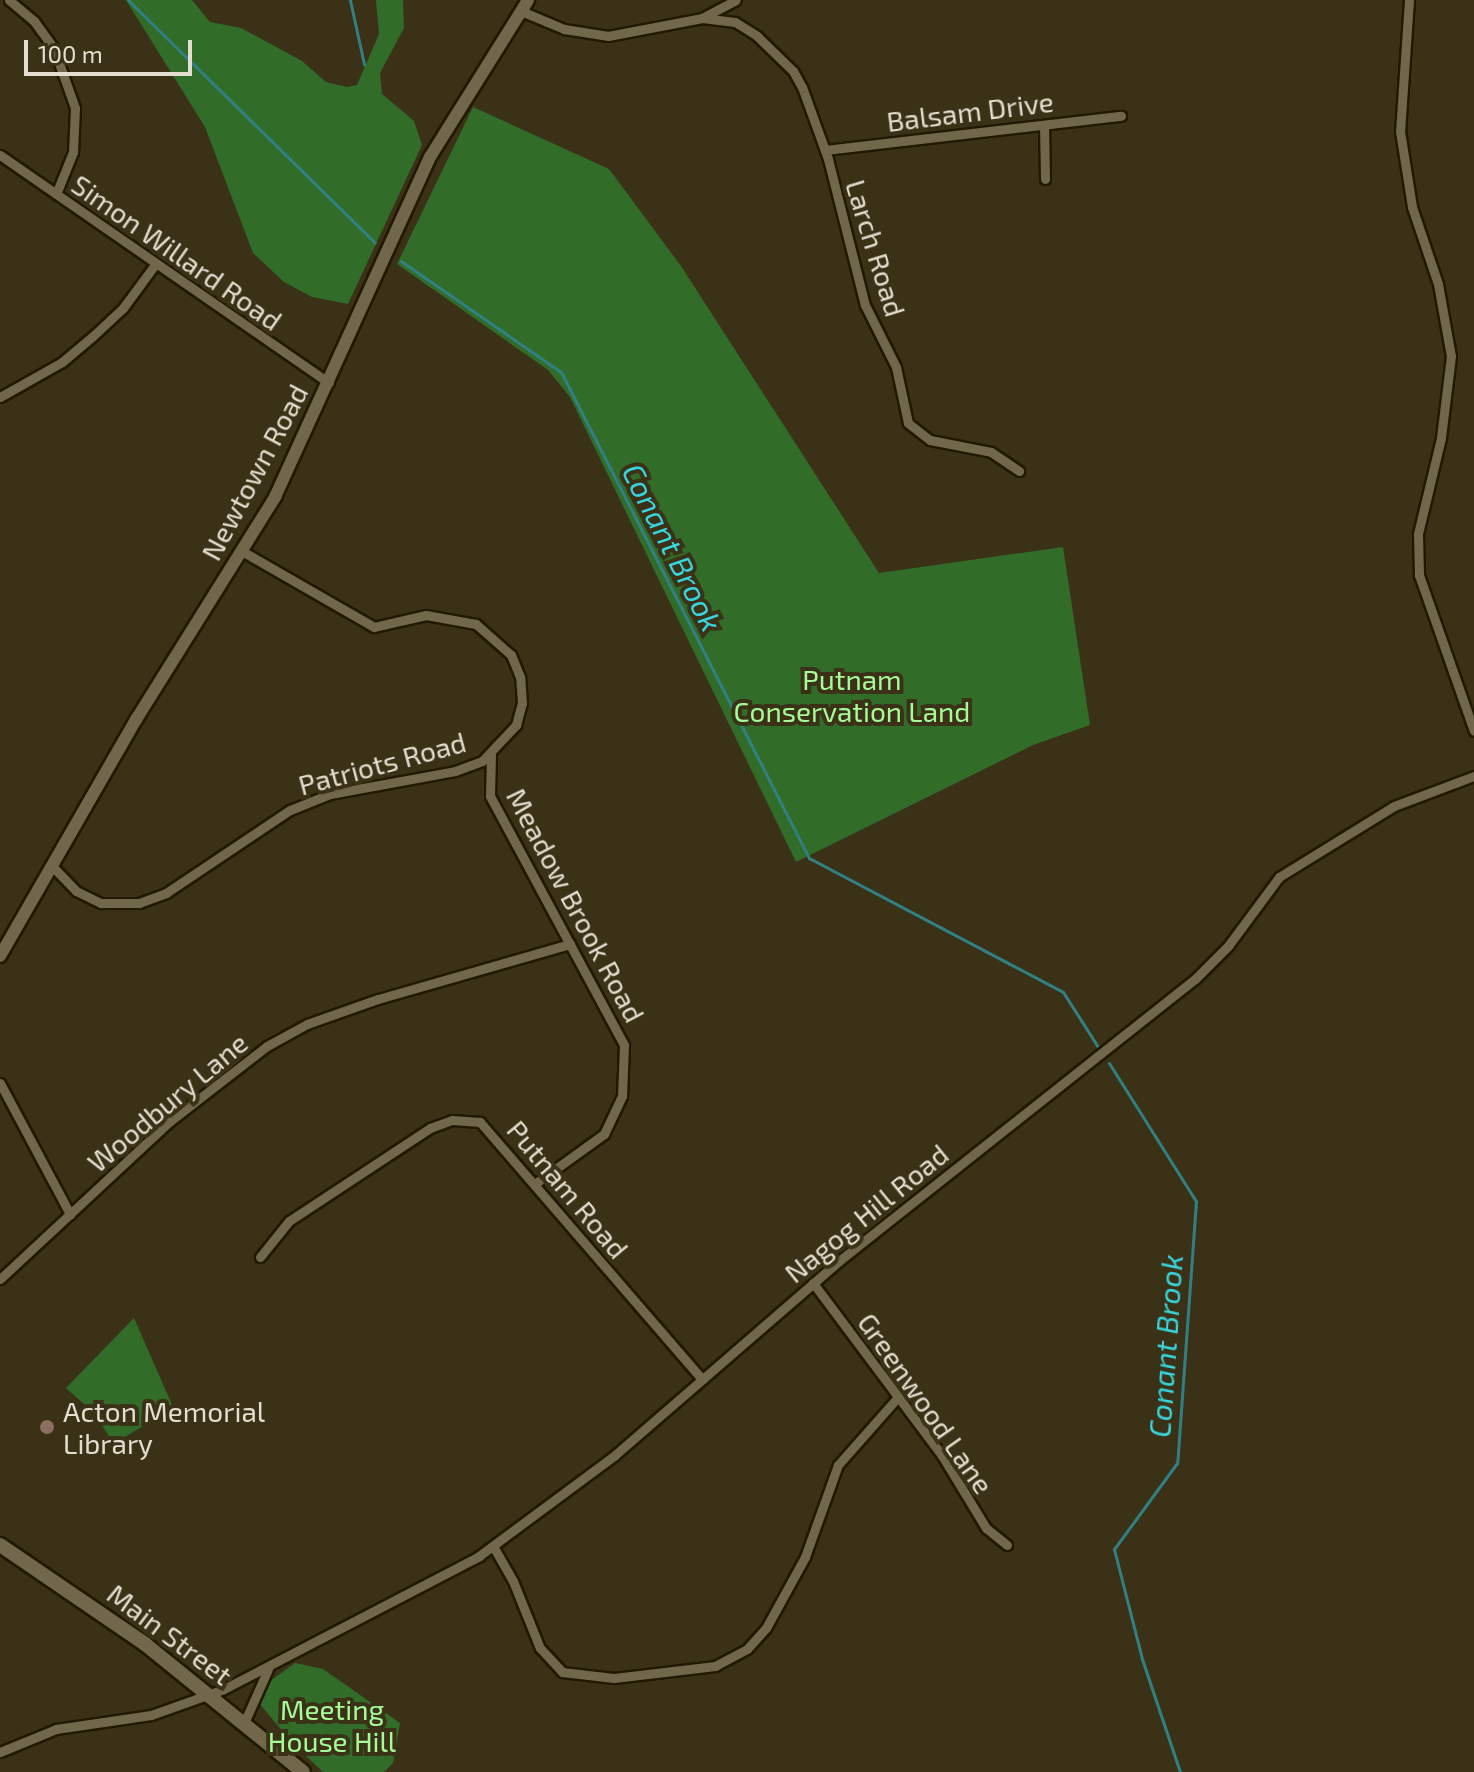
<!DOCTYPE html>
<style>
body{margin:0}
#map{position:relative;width:1474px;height:1772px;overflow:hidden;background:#3a3117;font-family:"Exo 2",sans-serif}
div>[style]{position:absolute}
.green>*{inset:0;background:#316c29}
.stream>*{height:3px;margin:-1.5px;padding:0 1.5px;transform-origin:1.5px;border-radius:1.5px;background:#318084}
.roads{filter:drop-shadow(2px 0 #211901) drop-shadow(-2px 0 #211901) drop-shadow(0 2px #211901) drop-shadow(0 -2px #211901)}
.minor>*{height:9px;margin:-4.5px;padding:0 4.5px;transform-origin:4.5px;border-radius:4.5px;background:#71674b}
.tertiary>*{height:12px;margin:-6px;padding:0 6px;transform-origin:6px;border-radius:6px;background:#71674b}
.secondary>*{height:14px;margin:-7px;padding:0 7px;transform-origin:7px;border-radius:7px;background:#71674b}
.dots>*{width:22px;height:22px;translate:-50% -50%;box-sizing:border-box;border:4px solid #3a3117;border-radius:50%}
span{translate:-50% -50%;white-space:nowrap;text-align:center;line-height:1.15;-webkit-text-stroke:8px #3a3117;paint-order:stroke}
.street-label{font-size:28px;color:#e3decf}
.park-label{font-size:28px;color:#a4fb97}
.poi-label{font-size:28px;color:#e3decf}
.left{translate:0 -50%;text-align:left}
.water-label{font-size:30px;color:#37d6de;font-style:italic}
.scale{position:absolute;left:24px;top:40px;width:168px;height:36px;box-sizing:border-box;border:4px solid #e3decf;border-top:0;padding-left:10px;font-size:24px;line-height:28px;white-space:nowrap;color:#e3decf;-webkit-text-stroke:6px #3a3117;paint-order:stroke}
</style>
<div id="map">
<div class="green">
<i style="clip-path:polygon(126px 0,192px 0,210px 22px,241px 28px,302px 61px,326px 82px,347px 87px,357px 85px,379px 34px,376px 0,403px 0,404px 28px,380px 73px,382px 94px,414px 121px,422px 145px,348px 304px,312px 297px,284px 282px,253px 253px,205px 127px)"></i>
<i style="clip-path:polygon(473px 107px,609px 169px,681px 266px,879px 573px,1063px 547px,1090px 725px,1033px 745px,796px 862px,570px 397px,548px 370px,397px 264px)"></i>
<i style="clip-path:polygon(134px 1318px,173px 1407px,114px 1444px,94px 1413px,66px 1388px)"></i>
<i style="clip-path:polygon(295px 1663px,323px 1669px,400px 1723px,393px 1763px,384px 1772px,323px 1772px,293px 1744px,259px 1703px,270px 1681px)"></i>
</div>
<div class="stream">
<i style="left:128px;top:0;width:346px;rotate:44.5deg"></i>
<i style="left:350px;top:0;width:66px;rotate:77.7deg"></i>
<i style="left:401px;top:261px;width:195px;rotate:34.8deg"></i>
<i style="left:561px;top:372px;width:546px;rotate:62.97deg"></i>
<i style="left:809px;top:858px;width:287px;rotate:27.8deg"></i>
<i style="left:1063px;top:992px;width:65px;rotate:57.5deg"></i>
<i style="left:1109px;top:1063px;width:163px;rotate:57.8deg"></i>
<i style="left:1196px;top:1201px;width:263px;rotate:94.1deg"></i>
<i style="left:1177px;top:1463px;width:107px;rotate:126.2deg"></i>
<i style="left:1114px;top:1549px;width:114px;rotate:75.7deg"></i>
<i style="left:1142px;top:1659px;width:119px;rotate:71.4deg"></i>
</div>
<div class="roads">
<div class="minor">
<i style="left:9px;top:0;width:33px;rotate:40deg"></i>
<i style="left:34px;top:21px;width:34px;rotate:54deg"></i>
<i style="left:54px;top:49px;width:63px;rotate:70.4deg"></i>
<i style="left:75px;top:108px;width:44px;rotate:92.6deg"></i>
<i style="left:73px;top:152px;width:45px;rotate:112deg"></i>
<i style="left:1409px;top:0;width:131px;rotate:93.9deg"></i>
<i style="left:1400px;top:131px;width:77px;rotate:81deg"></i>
<i style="left:1412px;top:207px;width:81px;rotate:71.3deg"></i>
<i style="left:1438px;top:284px;width:73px;rotate:79.8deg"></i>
<i style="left:1451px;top:356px;width:83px;rotate:97deg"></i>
<i style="left:1441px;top:438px;width:99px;rotate:103.5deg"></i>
<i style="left:1418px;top:534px;width:41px;rotate:88.6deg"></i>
<i style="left:1419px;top:575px;width:165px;rotate:70.6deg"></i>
<i style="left:521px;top:11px;width:47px;rotate:22.7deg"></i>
<i style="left:564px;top:29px;width:45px;rotate:9deg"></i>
<i style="left:608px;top:36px;width:96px;rotate:-10.8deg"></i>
<i style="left:702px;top:18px;width:38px;rotate:-28deg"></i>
<i style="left:702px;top:18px;width:33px;rotate:7deg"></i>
<i style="left:735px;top:22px;width:26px;rotate:32deg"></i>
<i style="left:757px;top:36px;width:50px;rotate:44.2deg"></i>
<i style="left:793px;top:71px;width:18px;rotate:61deg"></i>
<i style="left:802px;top:87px;width:77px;rotate:70.1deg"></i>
<i style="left:828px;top:159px;width:151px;rotate:75.8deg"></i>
<i style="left:865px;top:305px;width:69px;rotate:63.4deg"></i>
<i style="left:896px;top:367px;width:57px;rotate:77.9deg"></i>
<i style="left:908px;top:423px;width:28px;rotate:38deg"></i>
<i style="left:930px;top:440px;width:62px;rotate:11.1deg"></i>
<i style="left:991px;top:452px;width:34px;rotate:34deg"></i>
<i style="left:1044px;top:125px;width:54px;rotate:88.9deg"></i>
<i style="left:825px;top:150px;width:298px;rotate:-6.6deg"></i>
<i style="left:0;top:155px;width:400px;rotate:34.7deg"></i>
<i style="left:0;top:397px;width:71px;rotate:-29.4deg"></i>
<i style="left:62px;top:362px;width:40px;rotate:-40deg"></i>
<i style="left:93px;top:336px;width:41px;rotate:-43deg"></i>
<i style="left:123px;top:308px;width:52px;rotate:-53.6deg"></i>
<i style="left:491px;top:753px;width:43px;rotate:91.3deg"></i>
<i style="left:490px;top:796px;width:283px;rotate:61.7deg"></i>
<i style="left:624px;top:1045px;width:51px;rotate:92.2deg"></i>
<i style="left:622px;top:1096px;width:42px;rotate:115.3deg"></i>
<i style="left:604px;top:1134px;width:84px;rotate:144.2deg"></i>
<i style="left:52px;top:866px;width:35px;rotate:46deg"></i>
<i style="left:76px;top:891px;width:28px;rotate:26deg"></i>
<i style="left:101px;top:903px;width:38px"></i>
<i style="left:139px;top:903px;width:29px;rotate:-20deg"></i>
<i style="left:166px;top:893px;width:149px;rotate:-33.8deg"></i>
<i style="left:290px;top:810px;width:43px;rotate:-21.8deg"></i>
<i style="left:330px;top:794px;width:127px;rotate:-10.4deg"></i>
<i style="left:455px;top:771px;width:29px;rotate:-20deg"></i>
<i style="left:482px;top:761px;width:50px;rotate:-46.6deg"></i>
<i style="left:516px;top:725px;width:23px;rotate:-75deg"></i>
<i style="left:522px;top:703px;width:26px;rotate:-94deg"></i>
<i style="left:520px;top:677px;width:24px;rotate:-112deg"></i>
<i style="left:511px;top:655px;width:47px;rotate:-138.5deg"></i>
<i style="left:476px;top:624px;width:51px;rotate:-169.8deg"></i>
<i style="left:426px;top:615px;width:53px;rotate:167deg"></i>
<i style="left:374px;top:627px;width:152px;rotate:-150.1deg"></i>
<i style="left:0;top:1083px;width:149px;rotate:61.9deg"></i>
<i style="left:260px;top:1257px;width:46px;rotate:-51.1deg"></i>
<i style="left:289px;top:1221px;width:169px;rotate:-33.4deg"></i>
<i style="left:430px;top:1128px;width:23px;rotate:-20deg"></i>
<i style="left:452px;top:1120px;width:28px;rotate:4deg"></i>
<i style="left:480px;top:1122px;width:340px;rotate:49.2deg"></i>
<i style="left:0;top:1279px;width:231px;rotate:-42.9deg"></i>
<i style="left:169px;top:1122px;width:124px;rotate:-37.8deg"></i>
<i style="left:267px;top:1046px;width:46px;rotate:-28.8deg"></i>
<i style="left:307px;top:1024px;width:75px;rotate:-19.4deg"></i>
<i style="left:378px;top:999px;width:200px;rotate:-16deg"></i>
<i style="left:813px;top:1283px;width:214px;rotate:53.2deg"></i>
<i style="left:941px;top:1454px;width:87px;rotate:58.7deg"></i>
<i style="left:986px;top:1528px;width:27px;rotate:39deg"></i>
<i style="left:493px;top:1546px;width:40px;rotate:60.3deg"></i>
<i style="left:513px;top:1581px;width:72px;rotate:68.1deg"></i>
<i style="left:540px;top:1648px;width:33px;rotate:47deg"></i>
<i style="left:562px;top:1672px;width:52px;rotate:6.6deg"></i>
<i style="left:614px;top:1678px;width:102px;rotate:-6.8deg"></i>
<i style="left:715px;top:1666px;width:36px;rotate:-28deg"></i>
<i style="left:747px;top:1649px;width:28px;rotate:-48deg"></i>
<i style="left:766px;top:1628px;width:81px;rotate:-61.2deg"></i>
<i style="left:805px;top:1557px;width:98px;rotate:-70.3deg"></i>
<i style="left:838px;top:1465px;width:91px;rotate:-48.6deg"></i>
<i style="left:244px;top:1723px;width:59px;rotate:-66deg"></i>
<i style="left:0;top:1752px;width:61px;rotate:-22.3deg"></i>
<i style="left:56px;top:1729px;width:96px;rotate:-8.4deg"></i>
<i style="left:151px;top:1715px;width:77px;rotate:-19.6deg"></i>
<i style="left:224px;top:1689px;width:288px;rotate:-27.5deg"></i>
<i style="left:479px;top:1556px;width:169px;rotate:-36.6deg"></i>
<i style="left:615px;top:1455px;width:296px;rotate:-40.9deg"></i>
<i style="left:839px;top:1261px;width:454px;rotate:-38.4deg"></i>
<i style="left:1195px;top:979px;width:47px;rotate:-45deg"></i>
<i style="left:1228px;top:946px;width:86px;rotate:-53.5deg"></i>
<i style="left:1279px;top:877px;width:135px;rotate:-31.7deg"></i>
<i style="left:1394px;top:806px;width:85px;rotate:-20.6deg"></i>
</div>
<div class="tertiary">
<i style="left:0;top:956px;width:275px;rotate:-60.1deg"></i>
<i style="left:137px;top:718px;width:261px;rotate:-58deg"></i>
<i style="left:275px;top:497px;width:374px;rotate:-65.5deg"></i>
<i style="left:430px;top:157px;width:185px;rotate:-58deg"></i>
</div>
<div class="secondary">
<i style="left:0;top:1545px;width:176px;rotate:34.3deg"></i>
<i style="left:145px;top:1644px;width:203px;rotate:39deg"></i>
</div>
</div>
<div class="dots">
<i style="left:47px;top:1427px;background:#8d6e63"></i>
</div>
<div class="street-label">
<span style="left:970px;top:111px;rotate:-7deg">Balsam Drive</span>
<span style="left:876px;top:248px;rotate:73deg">Larch Road</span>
<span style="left:177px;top:252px;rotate:35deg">Simon Willard Road</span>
<span style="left:254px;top:472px;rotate:-62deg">Newtown Road</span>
<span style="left:382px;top:763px;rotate:-15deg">Patriots Road</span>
<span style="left:576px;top:905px;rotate:62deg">Meadow Brook Road</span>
<span style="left:167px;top:1102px;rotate:-40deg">Woodbury Lane</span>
<span style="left:568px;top:1189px;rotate:50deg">Putnam Road</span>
<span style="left:866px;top:1213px;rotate:-39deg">Nagog Hill Road</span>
<span style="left:926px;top:1403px;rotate:55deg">Greenwood Lane</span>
<span style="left:170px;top:1634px;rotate:37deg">Main Street</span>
</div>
<div class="park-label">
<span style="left:852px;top:695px">Putnam<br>Conservation Land</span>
<span style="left:332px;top:1725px">Meeting<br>House Hill</span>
</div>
<div class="poi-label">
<span class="left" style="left:63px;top:1427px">Acton Memorial<br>Library</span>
</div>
<div class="water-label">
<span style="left:673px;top:547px;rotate:63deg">Conant Brook</span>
<span style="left:1165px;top:1346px;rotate:-86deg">Conant Brook</span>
</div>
<div class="scale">100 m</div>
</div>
